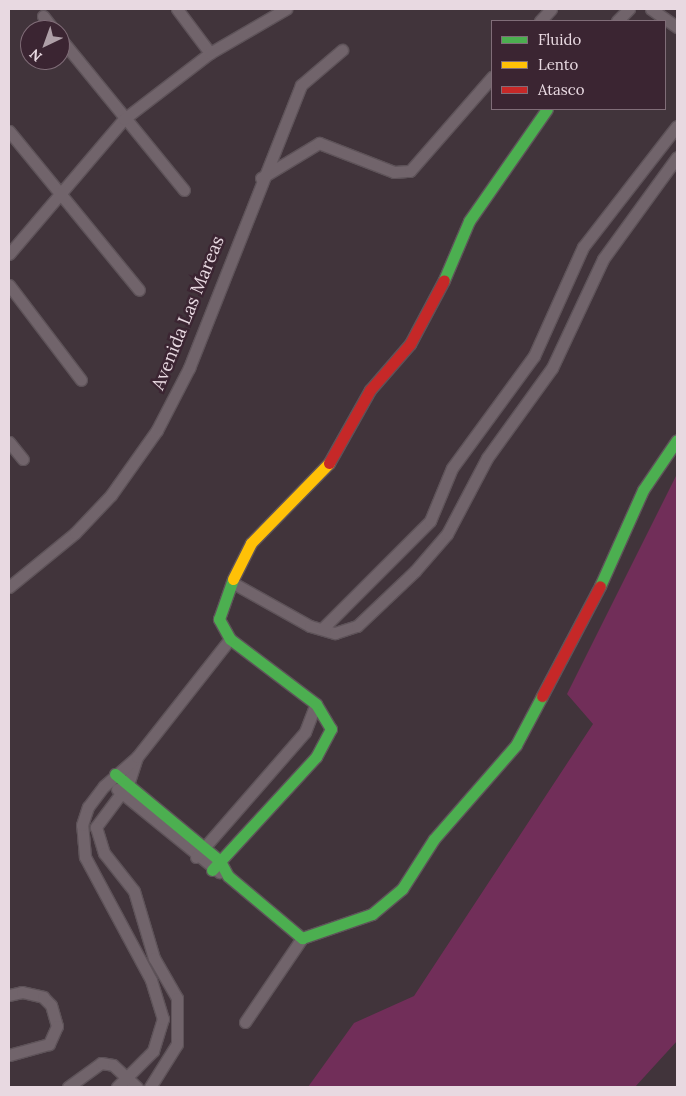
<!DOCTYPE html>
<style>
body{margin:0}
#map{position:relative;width:686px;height:1096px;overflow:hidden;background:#41343b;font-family:Lora,serif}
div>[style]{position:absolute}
.green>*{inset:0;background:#712e59}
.roads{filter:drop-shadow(1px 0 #5e5359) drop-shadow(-1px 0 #5e5359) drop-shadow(0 1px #5e5359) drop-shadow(0 -1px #5e5359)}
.street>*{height:11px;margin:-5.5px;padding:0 5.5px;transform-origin:5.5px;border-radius:5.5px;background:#71646b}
.fast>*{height:11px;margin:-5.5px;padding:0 5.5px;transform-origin:5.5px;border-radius:5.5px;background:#4caf50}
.slow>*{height:11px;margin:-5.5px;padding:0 5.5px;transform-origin:5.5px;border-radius:5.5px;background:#ffc107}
.jam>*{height:11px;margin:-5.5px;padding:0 5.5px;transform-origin:5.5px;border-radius:5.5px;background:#c62828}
span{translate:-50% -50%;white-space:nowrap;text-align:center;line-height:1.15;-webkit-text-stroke:5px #3b2532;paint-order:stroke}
.street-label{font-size:18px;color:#e8d9e1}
.frame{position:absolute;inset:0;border:10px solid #e8d9e1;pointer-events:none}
.legend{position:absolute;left:491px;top:20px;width:175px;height:90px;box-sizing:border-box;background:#3b2532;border:1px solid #806d78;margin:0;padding:6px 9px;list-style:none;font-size:15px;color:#e8d9e1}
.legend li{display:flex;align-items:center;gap:10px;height:25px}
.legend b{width:25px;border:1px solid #806d78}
.north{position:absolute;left:20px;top:20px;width:50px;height:50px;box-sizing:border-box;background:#3b2532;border:1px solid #806d78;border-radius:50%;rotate:222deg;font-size:14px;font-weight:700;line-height:20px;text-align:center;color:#e8d9e1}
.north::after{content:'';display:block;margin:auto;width:18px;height:22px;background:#ae9fa7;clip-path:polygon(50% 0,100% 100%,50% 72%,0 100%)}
</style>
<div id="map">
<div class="green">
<i style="clip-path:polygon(677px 474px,677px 1041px,635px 1087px,308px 1087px,354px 1023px,414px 996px,593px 724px,567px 694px)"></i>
</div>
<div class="roads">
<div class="street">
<i style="left:177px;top:9px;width:55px;rotate:53.1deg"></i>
<i style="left:651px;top:9px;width:32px;rotate:35deg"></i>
<i style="left:43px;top:16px;width:18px;rotate:52deg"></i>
<i style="left:540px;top:21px;width:16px;rotate:-47deg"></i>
<i style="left:617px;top:21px;width:17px;rotate:-45deg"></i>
<i style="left:60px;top:38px;width:196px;rotate:50.8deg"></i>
<i style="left:9px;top:131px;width:205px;rotate:50.7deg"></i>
<i style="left:261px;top:178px;width:68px;rotate:-31.1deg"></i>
<i style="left:319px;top:143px;width:80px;rotate:21.1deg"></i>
<i style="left:394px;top:172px;width:16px;rotate:-4deg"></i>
<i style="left:410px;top:171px;width:125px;rotate:-48.9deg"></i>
<i style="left:9px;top:254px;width:177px;rotate:-49.6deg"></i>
<i style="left:124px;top:119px;width:108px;rotate:-37.5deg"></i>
<i style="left:210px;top:53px;width:88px;rotate:-30.1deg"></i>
<i style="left:9px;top:285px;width:119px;rotate:52.8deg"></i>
<i style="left:9px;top:442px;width:22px;rotate:51deg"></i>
<i style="left:233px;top:583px;width:88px;rotate:29.2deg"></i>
<i style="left:310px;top:626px;width:26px;rotate:16deg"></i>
<i style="left:335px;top:633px;width:23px;rotate:-18deg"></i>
<i style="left:357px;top:626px;width:80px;rotate:-43.5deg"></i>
<i style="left:415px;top:571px;width:49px;rotate:-49.1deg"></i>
<i style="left:447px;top:534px;width:86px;rotate:-62.2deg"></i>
<i style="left:487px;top:458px;width:111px;rotate:-54.2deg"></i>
<i style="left:552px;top:368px;width:120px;rotate:-64.9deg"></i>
<i style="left:603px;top:259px;width:126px;rotate:-54deg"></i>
<i style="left:9px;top:587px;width:85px;rotate:-39.3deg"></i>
<i style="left:75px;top:533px;width:52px;rotate:-46.5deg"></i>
<i style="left:111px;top:495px;width:80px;rotate:-54.7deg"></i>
<i style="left:157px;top:430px;width:70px;rotate:-62.7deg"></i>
<i style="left:189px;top:368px;width:304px;rotate:-68.4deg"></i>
<i style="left:301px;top:85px;width:54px;rotate:-40.5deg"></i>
<i style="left:322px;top:629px;width:153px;rotate:-45deg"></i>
<i style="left:430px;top:521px;width:57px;rotate:-67.5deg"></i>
<i style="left:452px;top:468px;width:139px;rotate:-53.8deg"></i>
<i style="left:534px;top:356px;width:120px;rotate:-65.8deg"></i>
<i style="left:583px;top:247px;width:153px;rotate:-52.2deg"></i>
<i style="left:137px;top:757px;width:28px;rotate:108deg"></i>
<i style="left:128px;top:784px;width:54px;rotate:126.7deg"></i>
<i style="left:96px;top:827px;width:27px;rotate:73deg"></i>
<i style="left:104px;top:853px;width:48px;rotate:51.7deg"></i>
<i style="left:134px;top:891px;width:70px;rotate:73.4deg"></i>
<i style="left:154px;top:958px;width:46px;rotate:60.1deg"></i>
<i style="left:177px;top:998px;width:46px;rotate:90deg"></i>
<i style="left:177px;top:1044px;width:51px;rotate:122.1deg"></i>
<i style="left:117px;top:789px;width:132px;rotate:39.1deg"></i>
<i style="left:196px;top:857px;width:166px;rotate:-48.9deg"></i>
<i style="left:305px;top:732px;width:30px;rotate:-69deg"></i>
<i style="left:9px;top:995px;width:13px;rotate:-13deg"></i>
<i style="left:22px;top:992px;width:22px;rotate:13deg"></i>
<i style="left:43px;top:997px;width:11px;rotate:45deg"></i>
<i style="left:51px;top:1005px;width:22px;rotate:74deg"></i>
<i style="left:57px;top:1026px;width:20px;rotate:114deg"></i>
<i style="left:49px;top:1044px;width:41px;rotate:164.6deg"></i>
<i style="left:245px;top:1022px;width:102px;rotate:-55.8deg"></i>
<i style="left:68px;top:1087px;width:41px;rotate:-36deg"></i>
<i style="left:101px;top:1063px;width:12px;rotate:9deg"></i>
<i style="left:113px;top:1065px;width:33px;rotate:43deg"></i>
<i style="left:117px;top:1087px;width:51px;rotate:-45deg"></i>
<i style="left:153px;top:1051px;width:34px;rotate:-73deg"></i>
<i style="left:163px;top:1019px;width:41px;rotate:-107.1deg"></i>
<i style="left:151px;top:980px;width:140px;rotate:-118.2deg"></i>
<i style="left:85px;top:857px;width:32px;rotate:-95deg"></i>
<i style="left:82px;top:825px;width:19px;rotate:-72deg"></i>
<i style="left:88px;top:807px;width:26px;rotate:-53deg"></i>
<i style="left:104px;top:786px;width:44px;rotate:-41.3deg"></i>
<i style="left:137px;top:757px;width:150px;rotate:-51.8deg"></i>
</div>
<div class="fast">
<i style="left:444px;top:280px;width:64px;rotate:-67deg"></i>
<i style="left:469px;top:221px;width:136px;rotate:-55.1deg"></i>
<i style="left:600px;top:586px;width:105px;rotate:-65.9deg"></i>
<i style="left:643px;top:490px;width:60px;rotate:-55.8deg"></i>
<i style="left:115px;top:774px;width:136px;rotate:39.6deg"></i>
<i style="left:220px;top:861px;width:17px;rotate:62deg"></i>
<i style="left:228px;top:876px;width:97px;rotate:40deg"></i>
<i style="left:302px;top:938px;width:74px;rotate:-18.9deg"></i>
<i style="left:372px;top:914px;width:39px;rotate:-40deg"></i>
<i style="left:402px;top:889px;width:59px;rotate:-57.4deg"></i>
<i style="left:434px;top:839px;width:125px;rotate:-48.9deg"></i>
<i style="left:516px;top:745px;width:55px;rotate:-62deg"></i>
<i style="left:212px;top:870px;width:154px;rotate:-47.4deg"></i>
<i style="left:316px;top:757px;width:32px;rotate:-62deg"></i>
<i style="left:331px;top:729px;width:29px;rotate:-121deg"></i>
<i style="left:316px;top:704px;width:108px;rotate:-142.9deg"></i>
<i style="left:230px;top:639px;width:23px;rotate:-119deg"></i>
<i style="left:219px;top:619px;width:42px;rotate:-70.7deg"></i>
</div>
<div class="slow">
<i style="left:233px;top:579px;width:40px;rotate:-63.4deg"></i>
<i style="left:251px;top:543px;width:112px;rotate:-45.7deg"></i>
</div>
<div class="jam">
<i style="left:329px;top:463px;width:84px;rotate:-60.7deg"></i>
<i style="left:370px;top:390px;width:61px;rotate:-49deg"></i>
<i style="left:410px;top:344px;width:72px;rotate:-62deg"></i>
<i style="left:542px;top:696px;width:124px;rotate:-62.2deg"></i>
</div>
</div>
<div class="street-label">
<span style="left:188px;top:313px;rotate:-68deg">Avenida Las Mareas</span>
</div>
<div class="frame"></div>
<ul class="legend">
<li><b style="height:6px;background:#4caf50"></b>Fluido</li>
<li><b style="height:6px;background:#ffc107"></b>Lento</li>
<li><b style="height:6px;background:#c62828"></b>Atasco</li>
</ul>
<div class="north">N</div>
</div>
